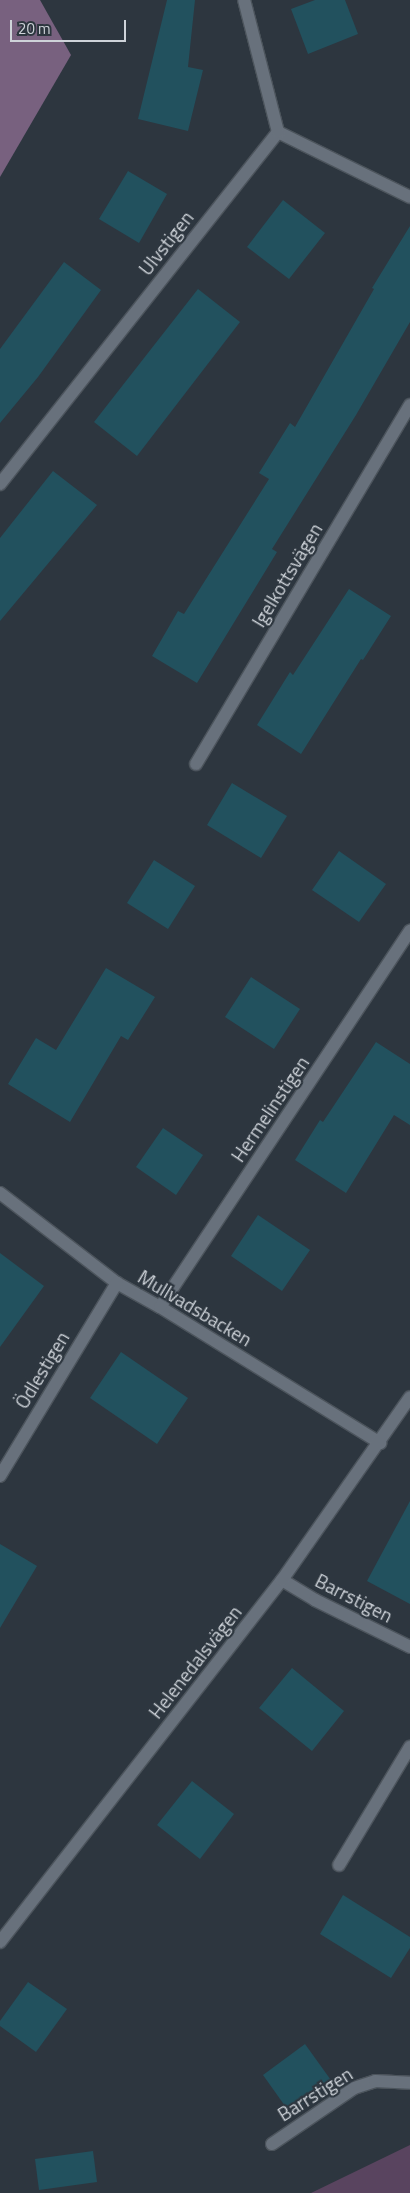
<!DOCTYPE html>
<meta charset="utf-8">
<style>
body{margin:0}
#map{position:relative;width:410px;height:2193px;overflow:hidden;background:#2d363f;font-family:"Titillium Web",sans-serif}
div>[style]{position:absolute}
.green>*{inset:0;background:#59445f}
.forest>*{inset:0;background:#78617f}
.building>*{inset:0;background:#22515e}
.roads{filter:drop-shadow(1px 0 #4c545c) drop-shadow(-1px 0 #4c545c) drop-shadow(0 1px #4c545c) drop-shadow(0 -1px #4c545c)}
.street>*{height:12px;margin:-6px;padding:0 6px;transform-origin:6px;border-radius:6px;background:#68717c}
span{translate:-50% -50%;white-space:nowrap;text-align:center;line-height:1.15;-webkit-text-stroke:4.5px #2d363f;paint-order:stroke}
.street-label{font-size:19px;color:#ced3d9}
.scale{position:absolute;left:10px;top:20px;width:116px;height:22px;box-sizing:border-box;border:2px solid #ced3d9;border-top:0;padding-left:6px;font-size:15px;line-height:18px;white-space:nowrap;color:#ced3d9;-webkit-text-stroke:4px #2d363f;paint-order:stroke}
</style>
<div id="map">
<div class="green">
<i style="clip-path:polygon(410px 2145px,410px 2193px,311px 2193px)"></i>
</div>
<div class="forest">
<i style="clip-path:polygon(0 0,40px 0,71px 55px,0 177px)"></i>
</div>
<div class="building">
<i style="clip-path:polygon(167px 0,195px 0,188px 67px,203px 70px,188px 131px,138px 119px)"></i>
<i style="clip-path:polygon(315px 0,345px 0,358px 34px,308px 54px,291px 9px)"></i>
<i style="clip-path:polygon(128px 171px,167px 194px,139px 243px,99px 219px)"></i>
<i style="clip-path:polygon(283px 200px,325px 233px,289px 279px,247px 247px)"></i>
<i style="clip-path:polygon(410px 226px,410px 322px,356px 415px,272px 549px,277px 552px,197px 683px,152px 656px,178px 611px,184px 614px,269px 479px,259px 473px,290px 423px,295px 427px,374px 289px,372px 288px)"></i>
<i style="clip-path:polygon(64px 262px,101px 290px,38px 377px,0 423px,0 349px)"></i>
<i style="clip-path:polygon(198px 289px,240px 322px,137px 456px,94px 422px)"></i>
<i style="clip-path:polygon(53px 471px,97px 505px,0 621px,0 538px)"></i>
<i style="clip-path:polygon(349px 589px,391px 616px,363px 660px,361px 659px,301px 754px,257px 725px,290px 672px,293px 675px)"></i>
<i style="clip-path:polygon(232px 783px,287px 816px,261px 858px,207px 825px)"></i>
<i style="clip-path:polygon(339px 851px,386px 884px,359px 922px,312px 890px)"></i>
<i style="clip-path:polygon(154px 860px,195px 886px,168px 929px,127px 903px)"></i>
<i style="clip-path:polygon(106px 968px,155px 997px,128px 1040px,121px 1036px,70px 1122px,8px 1084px,36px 1038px,56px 1050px)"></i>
<i style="clip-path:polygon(251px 977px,300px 1009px,274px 1049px,225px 1017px)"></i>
<i style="clip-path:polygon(376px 1042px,410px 1064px,410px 1125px,394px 1115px,346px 1193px,295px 1160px,320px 1120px,323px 1122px)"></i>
<i style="clip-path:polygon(163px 1128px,203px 1155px,176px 1195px,136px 1167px)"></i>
<i style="clip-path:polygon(258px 1215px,310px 1250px,282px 1291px,231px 1256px)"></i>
<i style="clip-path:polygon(0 1253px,44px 1286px,0 1347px)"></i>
<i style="clip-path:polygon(121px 1352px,188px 1398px,157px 1444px,90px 1398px)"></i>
<i style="clip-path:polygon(410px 1501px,410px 1604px,367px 1581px)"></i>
<i style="clip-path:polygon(0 1544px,37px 1566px,0 1628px)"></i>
<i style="clip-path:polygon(292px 1668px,344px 1711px,312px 1751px,259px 1708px)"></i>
<i style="clip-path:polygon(192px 1781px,234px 1814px,200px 1859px,157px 1825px)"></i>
<i style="clip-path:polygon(343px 1895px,410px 1937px,410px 1948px,391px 1978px,320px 1934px)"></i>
<i style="clip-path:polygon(28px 1982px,67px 2009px,36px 2052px,0 2026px,0 2021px)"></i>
<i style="clip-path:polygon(305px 2044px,333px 2083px,290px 2113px,263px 2075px)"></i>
<i style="clip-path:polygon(93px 2151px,97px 2182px,39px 2190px,35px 2159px)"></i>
</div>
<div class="roads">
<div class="street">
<i style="left:278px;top:132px;width:147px;rotate:26.2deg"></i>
<i style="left:0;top:484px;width:449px;rotate:-51.7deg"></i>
<i style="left:278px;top:132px;width:136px;rotate:-104.4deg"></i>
<i style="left:196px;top:764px;width:418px;rotate:-59.2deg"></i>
<i style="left:0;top:1193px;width:148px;rotate:37.6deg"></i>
<i style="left:117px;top:1283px;width:49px;rotate:29.2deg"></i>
<i style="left:160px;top:1307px;width:259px;rotate:31.7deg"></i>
<i style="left:160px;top:1307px;width:452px;rotate:-56.4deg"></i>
<i style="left:0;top:1476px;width:226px;rotate:-58.8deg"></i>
<i style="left:282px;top:1580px;width:39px;rotate:31deg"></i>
<i style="left:315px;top:1600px;width:106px;rotate:26.3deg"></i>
<i style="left:339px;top:1865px;width:138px;rotate:-59deg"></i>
<i style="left:0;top:1942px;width:459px;rotate:-52.1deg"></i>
<i style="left:282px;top:1580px;width:223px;rotate:-55deg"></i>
<i style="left:272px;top:2144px;width:99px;rotate:-34.3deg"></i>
<i style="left:354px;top:2088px;width:22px;rotate:-18deg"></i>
<i style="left:375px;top:2081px;width:35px;rotate:3deg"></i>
</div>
</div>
<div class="street-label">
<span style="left:166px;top:243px;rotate:-52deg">Ulvstigen</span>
<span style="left:287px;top:575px;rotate:-59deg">Igelkottsvägen</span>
<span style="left:270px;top:1109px;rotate:-56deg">Hermelinstigen</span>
<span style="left:195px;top:1308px;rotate:31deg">Mullvadsbacken</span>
<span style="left:42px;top:1370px;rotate:-59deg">Ödlestigen</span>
<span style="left:354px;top:1598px;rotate:27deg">Barrstigen</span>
<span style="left:195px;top:1662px;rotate:-52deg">Helenedalsvägen</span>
<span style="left:315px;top:2094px;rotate:-32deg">Barrstigen</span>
</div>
<div class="scale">20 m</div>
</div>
